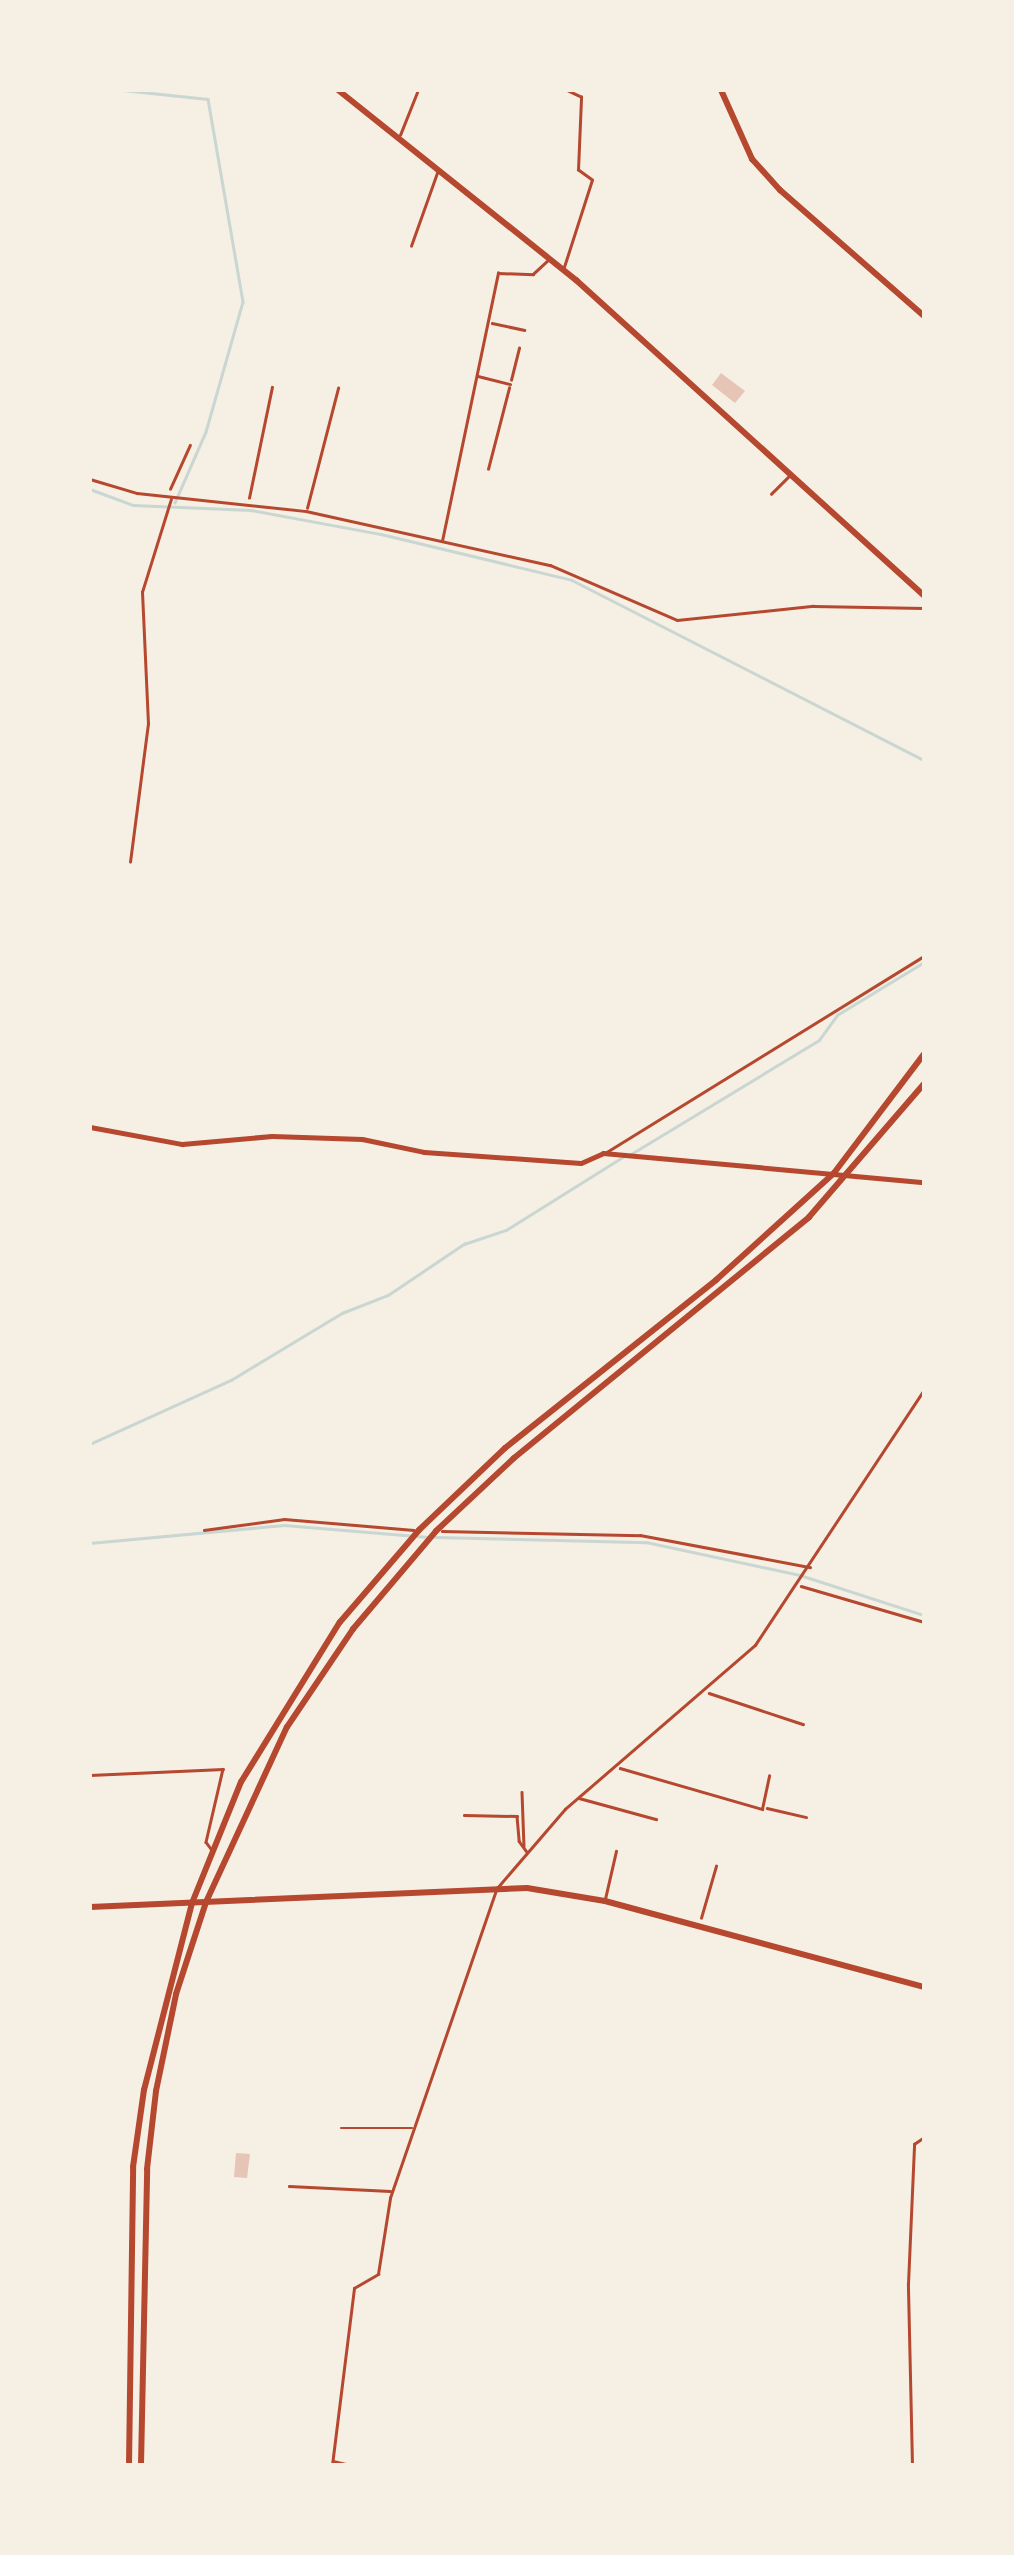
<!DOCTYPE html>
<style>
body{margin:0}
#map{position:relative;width:1014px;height:2555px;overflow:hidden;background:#f6efe4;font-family:Ubuntu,sans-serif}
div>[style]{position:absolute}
.stream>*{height:2.5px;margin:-1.25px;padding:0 1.25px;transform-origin:1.25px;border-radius:1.25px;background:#c9d6d2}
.building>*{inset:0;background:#e6c5b7}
.path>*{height:2.5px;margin:-1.25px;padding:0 1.25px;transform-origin:1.25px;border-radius:1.25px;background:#b5482f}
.service>*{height:2.5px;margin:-1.25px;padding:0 1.25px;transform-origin:1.25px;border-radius:1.25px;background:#b5482f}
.minor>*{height:5px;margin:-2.5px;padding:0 2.5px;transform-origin:2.5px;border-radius:2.5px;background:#b5482f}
.tertiary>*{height:6px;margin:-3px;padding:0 3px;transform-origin:3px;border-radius:3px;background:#b5482f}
.secondary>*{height:6px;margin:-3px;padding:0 3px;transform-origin:3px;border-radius:3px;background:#b5482f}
span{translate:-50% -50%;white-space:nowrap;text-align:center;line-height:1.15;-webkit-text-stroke:10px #f6efe4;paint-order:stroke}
.frame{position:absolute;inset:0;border:92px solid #f6efe4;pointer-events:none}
</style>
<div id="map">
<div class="stream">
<i style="left:123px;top:90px;width:85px;rotate:6deg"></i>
<i style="left:208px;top:99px;width:206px;rotate:80.2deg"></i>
<i style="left:243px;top:302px;width:135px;rotate:105.9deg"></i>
<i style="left:206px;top:432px;width:77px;rotate:113.6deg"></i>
<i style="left:90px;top:489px;width:46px;rotate:20.4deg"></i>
<i style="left:133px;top:505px;width:118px;rotate:2.4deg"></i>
<i style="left:251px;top:510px;width:132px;rotate:10.5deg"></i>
<i style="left:381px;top:534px;width:196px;rotate:13.5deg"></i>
<i style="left:572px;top:580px;width:395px;rotate:27.1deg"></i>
<i style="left:631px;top:1154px;width:220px;rotate:-31.2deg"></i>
<i style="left:819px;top:1040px;width:31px;rotate:-54deg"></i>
<i style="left:837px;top:1015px;width:102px;rotate:-31.3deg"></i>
<i style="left:90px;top:1444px;width:155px;rotate:-24.4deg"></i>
<i style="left:231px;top:1380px;width:130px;rotate:-31.1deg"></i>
<i style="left:342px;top:1313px;width:49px;rotate:-21.4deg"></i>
<i style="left:388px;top:1295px;width:92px;rotate:-33.9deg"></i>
<i style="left:464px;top:1244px;width:44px;rotate:-18.4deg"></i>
<i style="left:506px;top:1230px;width:138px;rotate:-32deg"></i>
<i style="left:435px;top:1537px;width:211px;rotate:1.4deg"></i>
<i style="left:646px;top:1542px;width:157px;rotate:12.1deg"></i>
<i style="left:800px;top:1575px;width:130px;rotate:17.9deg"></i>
<i style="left:90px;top:1543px;width:195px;rotate:-5.3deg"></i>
<i style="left:284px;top:1525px;width:144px;rotate:4.8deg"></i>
</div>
<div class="building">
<i style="clip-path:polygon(721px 373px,745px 391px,735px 403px,712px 385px)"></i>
<i style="clip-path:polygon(236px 2153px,250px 2154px,247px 2178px,234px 2177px)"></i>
</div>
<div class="path">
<i style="left:492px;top:323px;width:33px;rotate:12deg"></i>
<i style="left:511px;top:380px;width:33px;rotate:-76deg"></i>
<i style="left:488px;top:469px;width:84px;rotate:-75.5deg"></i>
<i style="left:170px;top:489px;width:48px;rotate:-65.6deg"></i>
<i style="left:620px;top:1768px;width:148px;rotate:16.1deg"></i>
<i style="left:762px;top:1809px;width:34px;rotate:-78deg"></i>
<i style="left:767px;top:1808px;width:40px;rotate:13deg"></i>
<i style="left:701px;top:1918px;width:54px;rotate:-73.9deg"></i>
</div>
<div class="service">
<i style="left:400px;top:135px;width:48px;rotate:-68.2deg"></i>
<i style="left:411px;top:246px;width:81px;rotate:-70.4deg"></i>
<i style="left:564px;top:267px;width:91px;rotate:-72.2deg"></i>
<i style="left:592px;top:180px;width:17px;rotate:-144deg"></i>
<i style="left:578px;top:170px;width:73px;rotate:-87.6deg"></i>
<i style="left:581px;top:97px;width:17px;rotate:-155deg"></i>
<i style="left:478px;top:376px;width:33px;rotate:14deg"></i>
<i style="left:90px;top:479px;width:49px;rotate:16.6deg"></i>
<i style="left:137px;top:493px;width:170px;rotate:6.1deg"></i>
<i style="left:306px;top:511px;width:250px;rotate:12.5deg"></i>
<i style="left:550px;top:565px;width:138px;rotate:23.4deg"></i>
<i style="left:677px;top:620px;width:137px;rotate:-5.9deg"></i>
<i style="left:813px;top:606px;width:111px;rotate:1deg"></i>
<i style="left:771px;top:494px;width:24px;rotate:-45deg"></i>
<i style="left:249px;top:498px;width:113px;rotate:-78.3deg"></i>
<i style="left:307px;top:508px;width:124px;rotate:-75.5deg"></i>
<i style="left:442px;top:541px;width:274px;rotate:-78.2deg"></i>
<i style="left:498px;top:273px;width:35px;rotate:2deg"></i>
<i style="left:533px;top:274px;width:22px;rotate:-43deg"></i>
<i style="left:130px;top:862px;width:139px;rotate:-82.6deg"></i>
<i style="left:148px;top:724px;width:132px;rotate:-92.6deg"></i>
<i style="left:142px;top:592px;width:97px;rotate:-72.7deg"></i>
<i style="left:605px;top:1153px;width:375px;rotate:-31.7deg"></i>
<i style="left:204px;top:1530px;width:81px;rotate:-7.8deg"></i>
<i style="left:284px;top:1519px;width:130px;rotate:4.8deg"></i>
<i style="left:442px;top:1531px;width:198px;rotate:1.2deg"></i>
<i style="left:640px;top:1535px;width:173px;rotate:10.7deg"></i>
<i style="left:801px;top:1586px;width:128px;rotate:16.3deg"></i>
<i style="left:709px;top:1693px;width:99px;rotate:18.3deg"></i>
<i style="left:90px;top:1775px;width:133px;rotate:-2.6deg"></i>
<i style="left:223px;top:1769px;width:75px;rotate:103.1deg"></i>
<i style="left:206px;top:1842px;width:10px;rotate:53deg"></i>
<i style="left:522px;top:1792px;width:54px;rotate:87.9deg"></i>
<i style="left:579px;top:1798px;width:80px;rotate:15.3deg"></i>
<i style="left:464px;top:1815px;width:53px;rotate:1.1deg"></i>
<i style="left:517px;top:1816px;width:25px;rotate:85deg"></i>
<i style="left:519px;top:1841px;width:14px;rotate:54deg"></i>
<i style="left:90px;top:1882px;width:7px;rotate:90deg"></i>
<i style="left:605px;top:1899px;width:49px;rotate:-77.1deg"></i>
<i style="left:341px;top:2128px;width:71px"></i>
<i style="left:289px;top:2186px;width:101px;rotate:2.8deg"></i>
<i style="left:333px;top:2461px;width:17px;rotate:13deg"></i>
<i style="left:332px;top:2465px;width:178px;rotate:-82.9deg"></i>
<i style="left:354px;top:2288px;width:28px;rotate:-30deg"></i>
<i style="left:378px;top:2274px;width:77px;rotate:-81deg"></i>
<i style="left:390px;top:2198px;width:328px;rotate:-71deg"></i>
<i style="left:497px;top:1888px;width:104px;rotate:-49.3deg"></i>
<i style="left:565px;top:1809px;width:251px;rotate:-40.8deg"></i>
<i style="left:755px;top:1645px;width:306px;rotate:-56.5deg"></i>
<i style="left:493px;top:2465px;width:207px"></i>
<i style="left:912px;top:2465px;width:181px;rotate:-91.3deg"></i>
<i style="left:908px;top:2284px;width:140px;rotate:-87.5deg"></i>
<i style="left:914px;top:2144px;width:11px;rotate:-34deg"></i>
<i style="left:923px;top:2138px;width:115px;rotate:-89.5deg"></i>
</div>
<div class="minor">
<i style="left:90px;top:1127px;width:94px;rotate:10.5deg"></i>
<i style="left:182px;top:1144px;width:90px;rotate:-5.1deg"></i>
<i style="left:272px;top:1136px;width:90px;rotate:1.9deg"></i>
<i style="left:362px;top:1139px;width:63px;rotate:11.8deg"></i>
<i style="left:424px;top:1152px;width:157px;rotate:4deg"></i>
<i style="left:581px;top:1163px;width:24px;rotate:-24deg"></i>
<i style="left:603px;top:1153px;width:322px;rotate:5.2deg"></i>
</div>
<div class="tertiary">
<i style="left:338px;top:90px;width:305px;rotate:38.6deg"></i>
<i style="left:576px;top:280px;width:470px;rotate:42.2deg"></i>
<i style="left:721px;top:90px;width:76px;rotate:65.8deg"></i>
<i style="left:752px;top:159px;width:42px;rotate:47.9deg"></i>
<i style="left:780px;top:190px;width:191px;rotate:41.2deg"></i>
<i style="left:129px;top:2465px;width:298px;rotate:-89.2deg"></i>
<i style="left:133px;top:2167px;width:78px;rotate:-81.9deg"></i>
<i style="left:144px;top:2090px;width:193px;rotate:-75.6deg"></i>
<i style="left:192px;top:1903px;width:131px;rotate:-68deg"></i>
<i style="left:241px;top:1782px;width:188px;rotate:-58.3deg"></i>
<i style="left:340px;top:1622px;width:121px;rotate:-49.3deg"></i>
<i style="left:419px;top:1530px;width:119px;rotate:-43.6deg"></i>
<i style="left:505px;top:1448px;width:270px;rotate:-38.5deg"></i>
<i style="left:716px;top:1280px;width:159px;rotate:-42.2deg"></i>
<i style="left:834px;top:1173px;width:149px;rotate:-52.9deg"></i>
<i style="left:141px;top:2465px;width:296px;rotate:-88.8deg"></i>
<i style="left:147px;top:2169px;width:79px;rotate:-83.4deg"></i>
<i style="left:156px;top:2091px;width:99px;rotate:-78.3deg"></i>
<i style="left:176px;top:1994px;width:97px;rotate:-71.9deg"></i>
<i style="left:206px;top:1902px;width:193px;rotate:-65.2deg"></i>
<i style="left:287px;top:1727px;width:118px;rotate:-56deg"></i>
<i style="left:353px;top:1629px;width:128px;rotate:-49.7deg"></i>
<i style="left:436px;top:1531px;width:107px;rotate:-43.1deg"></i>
<i style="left:514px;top:1458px;width:381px;rotate:-39.2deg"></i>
<i style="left:809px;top:1217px;width:176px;rotate:-49.2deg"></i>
</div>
<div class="secondary">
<i style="left:90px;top:1907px;width:437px;rotate:-2.5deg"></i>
<i style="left:527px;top:1888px;width:79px;rotate:9.5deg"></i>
<i style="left:605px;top:1901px;width:330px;rotate:15.1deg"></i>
</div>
<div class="frame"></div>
</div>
